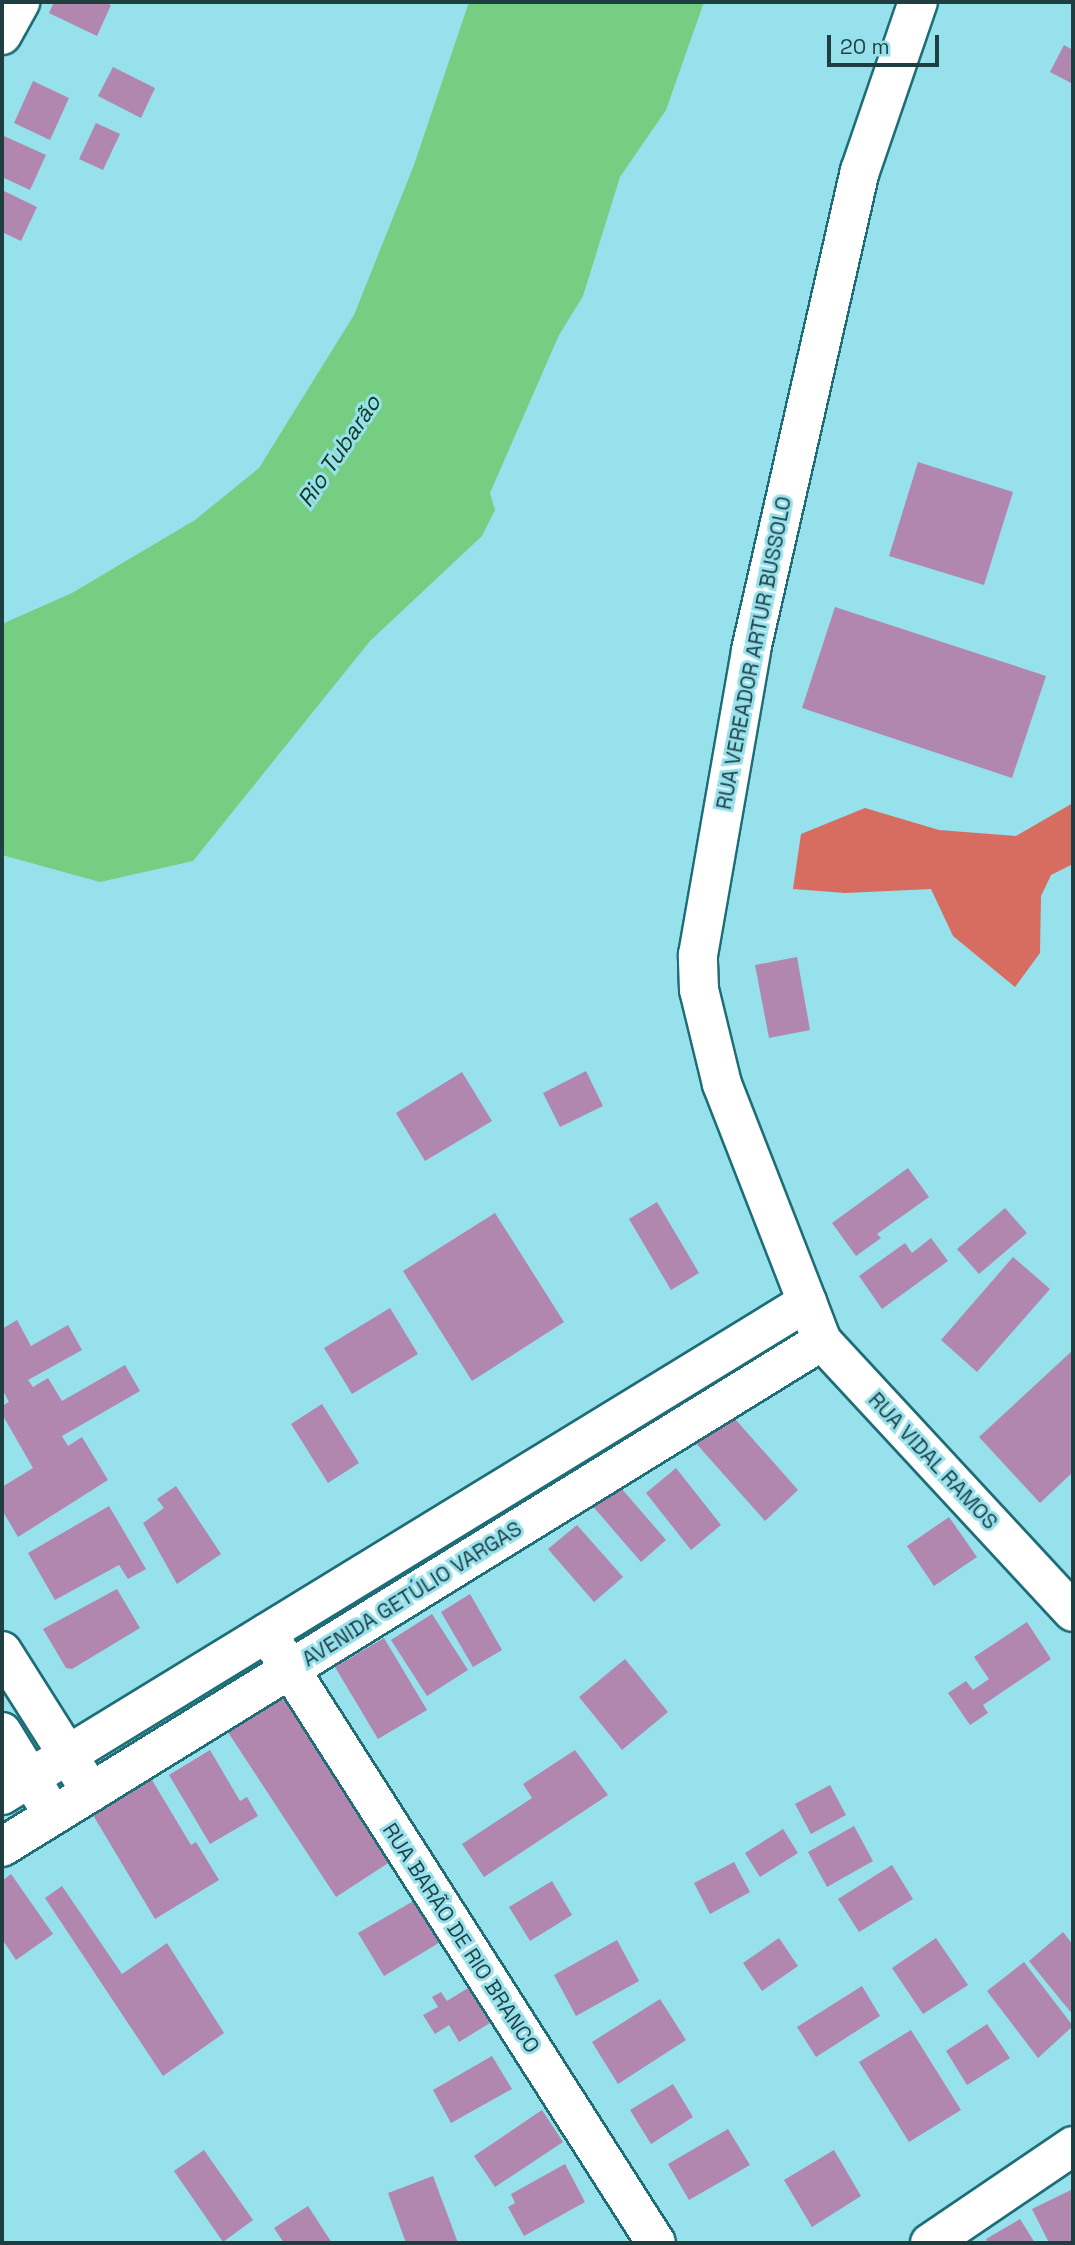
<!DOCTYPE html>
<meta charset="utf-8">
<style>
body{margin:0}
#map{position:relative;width:1075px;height:2245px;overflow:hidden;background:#96e1ec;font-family:"Space Grotesk",sans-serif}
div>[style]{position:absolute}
.forest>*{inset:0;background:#d76c60}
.water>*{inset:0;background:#75ce82}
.building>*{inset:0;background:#b187af}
.roads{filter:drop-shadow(2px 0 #1e6d77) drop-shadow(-2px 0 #1e6d77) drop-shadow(0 2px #1e6d77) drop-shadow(0 -2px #1e6d77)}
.minor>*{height:38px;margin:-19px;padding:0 19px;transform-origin:19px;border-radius:19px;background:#fff}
.tertiary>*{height:38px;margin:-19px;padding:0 19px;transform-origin:19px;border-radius:19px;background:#fff}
span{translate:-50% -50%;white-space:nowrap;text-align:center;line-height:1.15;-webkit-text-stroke:6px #96e1ec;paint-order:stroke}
.street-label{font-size:21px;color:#1f3e42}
.water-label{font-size:23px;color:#13371a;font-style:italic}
.frame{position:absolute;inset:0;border:4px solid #1f3e42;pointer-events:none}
.scale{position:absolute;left:827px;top:35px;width:112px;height:32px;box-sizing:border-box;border:4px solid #1f3e42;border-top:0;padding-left:9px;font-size:21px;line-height:24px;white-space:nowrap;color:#1f3e42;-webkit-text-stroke:5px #96e1ec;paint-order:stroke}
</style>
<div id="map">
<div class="forest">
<i style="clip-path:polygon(1073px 803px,1073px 864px,1051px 875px,1041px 896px,1040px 953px,1015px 987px,953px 936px,931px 889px,845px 893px,793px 889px,801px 834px,865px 808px,939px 830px,1016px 836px)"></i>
</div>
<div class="water">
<i style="clip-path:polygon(469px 2px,704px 2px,666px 110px,620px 177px,583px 296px,559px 335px,490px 493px,495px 510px,482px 536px,370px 641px,193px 861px,100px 882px,2px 855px,2px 624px,72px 593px,195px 520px,259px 468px,354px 315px,414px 165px)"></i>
</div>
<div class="building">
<i style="clip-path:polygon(54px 2px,103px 2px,111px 5px,97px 36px,49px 13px)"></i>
<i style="clip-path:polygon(1064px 45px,1073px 50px,1073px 84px,1050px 72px)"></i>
<i style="clip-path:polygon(113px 67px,155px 88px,141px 118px,98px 96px)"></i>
<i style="clip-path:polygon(33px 81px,69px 98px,50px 140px,14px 123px)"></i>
<i style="clip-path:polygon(96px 123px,120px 134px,103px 170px,79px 159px)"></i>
<i style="clip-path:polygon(4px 136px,46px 155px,30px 190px,2px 177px)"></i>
<i style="clip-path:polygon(2px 190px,37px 207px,21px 241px,2px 232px)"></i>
<i style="clip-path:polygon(918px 462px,1013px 492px,984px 585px,889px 556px)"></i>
<i style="clip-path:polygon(835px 607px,1046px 676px,1012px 778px,802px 708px)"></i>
<i style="clip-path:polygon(797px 957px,810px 1030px,769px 1038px,755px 965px)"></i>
<i style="clip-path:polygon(586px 1071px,603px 1106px,560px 1127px,543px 1093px)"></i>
<i style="clip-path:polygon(462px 1072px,492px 1121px,425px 1161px,396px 1113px)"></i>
<i style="clip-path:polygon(908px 1168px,929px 1197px,877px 1234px,881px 1238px,856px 1256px,832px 1223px)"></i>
<i style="clip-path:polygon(657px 1202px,699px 1273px,671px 1290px,629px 1219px)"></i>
<i style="clip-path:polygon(1005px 1208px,1027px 1233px,979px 1274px,957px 1249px)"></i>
<i style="clip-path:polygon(495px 1213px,564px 1322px,472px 1381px,403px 1271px)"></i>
<i style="clip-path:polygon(931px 1238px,948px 1261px,882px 1309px,859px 1276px,905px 1243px,912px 1253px)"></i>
<i style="clip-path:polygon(1013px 1257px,1050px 1289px,977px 1372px,941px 1340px)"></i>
<i style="clip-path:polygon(390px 1308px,418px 1354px,352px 1394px,324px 1348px)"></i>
<i style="clip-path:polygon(17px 1320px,31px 1346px,68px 1325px,82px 1350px,28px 1380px,33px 1387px,48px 1378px,62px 1401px,125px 1365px,140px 1391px,62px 1436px,68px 1446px,82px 1437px,108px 1480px,18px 1537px,2px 1510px,2px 1487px,33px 1468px,2px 1414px,2px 1406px,9px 1402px,2px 1389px,2px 1329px)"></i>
<i style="clip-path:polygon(1073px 1350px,1073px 1472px,1040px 1503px,979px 1437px)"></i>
<i style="clip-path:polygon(322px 1404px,359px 1463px,328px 1483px,291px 1424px)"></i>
<i style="clip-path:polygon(728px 1411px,798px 1490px,765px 1521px,694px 1441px)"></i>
<i style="clip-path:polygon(676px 1468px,721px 1525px,691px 1550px,646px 1493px)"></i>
<i style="clip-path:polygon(615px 1481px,666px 1540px,641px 1562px,590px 1503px)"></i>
<i style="clip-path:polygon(176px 1486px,221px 1554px,177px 1584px,143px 1523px,164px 1508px,157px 1499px)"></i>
<i style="clip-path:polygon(109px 1506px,146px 1569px,128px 1579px,119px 1565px,55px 1600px,28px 1553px)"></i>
<i style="clip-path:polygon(949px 1517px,977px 1557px,934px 1586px,907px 1546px)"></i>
<i style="clip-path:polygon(577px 1525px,623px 1577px,594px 1602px,548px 1549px)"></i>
<i style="clip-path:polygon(117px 1589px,140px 1628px,72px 1669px,66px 1668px,43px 1629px)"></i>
<i style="clip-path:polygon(470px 1594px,502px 1650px,473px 1667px,441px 1612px)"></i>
<i style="clip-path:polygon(432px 1614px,468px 1670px,427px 1696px,391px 1640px)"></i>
<i style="clip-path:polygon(1027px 1622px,1051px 1659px,983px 1705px,988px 1713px,970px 1725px,948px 1693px,966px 1681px,973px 1690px,989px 1679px,974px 1657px)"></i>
<i style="clip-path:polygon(384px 1638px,427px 1710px,378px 1739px,335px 1667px)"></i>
<i style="clip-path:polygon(625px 1659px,668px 1712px,622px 1750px,579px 1697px)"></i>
<i style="clip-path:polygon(286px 1681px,399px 1856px,336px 1897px,222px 1723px)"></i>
<i style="clip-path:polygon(210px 1750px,240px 1801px,247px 1797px,258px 1816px,210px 1844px,169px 1775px)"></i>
<i style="clip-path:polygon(575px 1750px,608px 1795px,484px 1877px,462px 1844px,532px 1798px,523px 1784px)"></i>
<i style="clip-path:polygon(149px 1775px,191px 1845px,196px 1842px,219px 1880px,155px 1919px,90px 1810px)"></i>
<i style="clip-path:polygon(830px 1785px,846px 1815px,811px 1834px,795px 1804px)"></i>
<i style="clip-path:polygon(854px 1826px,873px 1861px,827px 1887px,808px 1852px)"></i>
<i style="clip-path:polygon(783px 1829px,798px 1853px,760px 1877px,745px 1853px)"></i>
<i style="clip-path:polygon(734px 1862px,750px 1892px,710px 1914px,694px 1883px)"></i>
<i style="clip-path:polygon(892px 1865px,913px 1899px,859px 1932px,838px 1899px)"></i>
<i style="clip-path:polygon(11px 1874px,53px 1934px,16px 1960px,2px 1939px,2px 1881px)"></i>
<i style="clip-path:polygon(552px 1881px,572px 1915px,530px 1941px,509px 1907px)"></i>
<i style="clip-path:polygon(62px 1886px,122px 1974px,167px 1943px,224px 2033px,163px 2076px,45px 1898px)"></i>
<i style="clip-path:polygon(417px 1899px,442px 1941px,384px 1976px,358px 1933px)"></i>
<i style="clip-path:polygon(1063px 1932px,1073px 1945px,1073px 2015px,1029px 1961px)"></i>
<i style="clip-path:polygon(779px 1938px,798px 1966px,762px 1991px,743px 1963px)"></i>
<i style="clip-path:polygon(936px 1938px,968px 1985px,923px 2014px,892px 1968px)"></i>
<i style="clip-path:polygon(617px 1940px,639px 1981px,576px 2016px,554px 1975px)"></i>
<i style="clip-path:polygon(1024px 1962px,1073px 2026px,1038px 2058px,987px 1991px)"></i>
<i style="clip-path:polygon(862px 1986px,880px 2016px,816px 2057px,797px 2027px)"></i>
<i style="clip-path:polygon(468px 1988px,490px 2023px,459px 2042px,449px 2025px,435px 2034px,423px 2015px,438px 2007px,432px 1997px,441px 1992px,447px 2001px)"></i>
<i style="clip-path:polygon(660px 1999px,686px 2040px,618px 2084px,592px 2042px)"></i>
<i style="clip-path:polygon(987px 2024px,1010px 2058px,967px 2085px,946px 2051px)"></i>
<i style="clip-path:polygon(911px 2030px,961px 2110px,909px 2142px,859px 2062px)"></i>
<i style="clip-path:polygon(492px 2056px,512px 2089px,451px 2123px,433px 2090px)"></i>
<i style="clip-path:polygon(673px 2084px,693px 2117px,651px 2144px,630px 2110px)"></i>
<i style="clip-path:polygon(542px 2110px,563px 2142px,495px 2187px,474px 2156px)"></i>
<i style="clip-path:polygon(728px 2129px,750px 2165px,689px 2200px,668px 2164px)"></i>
<i style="clip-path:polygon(204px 2150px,253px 2220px,223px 2242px,174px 2171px)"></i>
<i style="clip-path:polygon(834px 2150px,861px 2196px,812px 2227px,784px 2180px)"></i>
<i style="clip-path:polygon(565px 2164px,585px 2202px,524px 2236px,508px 2207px,515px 2203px,511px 2194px)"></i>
<i style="clip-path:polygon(433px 2176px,458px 2243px,406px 2243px,388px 2193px)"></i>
<i style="clip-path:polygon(1073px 2189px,1073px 2243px,1049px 2243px,1032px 2209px)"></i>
<i style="clip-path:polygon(308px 2206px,332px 2243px,284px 2243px,274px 2228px)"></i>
<i style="clip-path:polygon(1020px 2219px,1035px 2243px,988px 2243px,986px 2239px)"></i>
</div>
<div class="roads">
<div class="minor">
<i style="left:2px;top:35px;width:38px;rotate:-61deg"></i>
<i style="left:807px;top:1302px;width:234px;rotate:-111.3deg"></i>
<i style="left:722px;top:1084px;width:97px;rotate:-103.7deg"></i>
<i style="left:699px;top:990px;width:35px;rotate:-92deg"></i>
<i style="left:698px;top:955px;width:310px;rotate:-80.1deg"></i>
<i style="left:751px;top:650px;width:491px;rotate:-77.2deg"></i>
<i style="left:860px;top:171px;width:179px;rotate:-71.1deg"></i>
<i style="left:267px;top:1633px;width:723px;rotate:57.47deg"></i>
<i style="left:2px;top:1651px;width:167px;rotate:57.7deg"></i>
<i style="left:2px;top:1732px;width:97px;rotate:58.4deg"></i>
</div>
<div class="tertiary">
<i style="left:2px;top:1795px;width:944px;rotate:-31.48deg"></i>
<i style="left:807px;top:1302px;width:42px;rotate:69deg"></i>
<i style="left:822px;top:1341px;width:369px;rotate:47.2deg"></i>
<i style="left:2px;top:1847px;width:964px;rotate:-31.68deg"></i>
<i style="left:930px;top:2243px;width:173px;rotate:-34.1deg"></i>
</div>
</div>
<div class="street-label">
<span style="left:754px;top:653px;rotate:-79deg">RUA VEREADOR ARTUR BUSSOLO</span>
<span style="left:933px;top:1461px;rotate:47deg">RUA VIDAL RAMOS</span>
<span style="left:412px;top:1594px;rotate:-32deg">AVENIDA GETÚLIO VARGAS</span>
<span style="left:461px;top:1938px;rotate:57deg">RUA BARÃO DE RIO BRANCO</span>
</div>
<div class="water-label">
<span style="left:339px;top:451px;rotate:-56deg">Rio Tubarão</span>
</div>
<div class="frame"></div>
<div class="scale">20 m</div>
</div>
